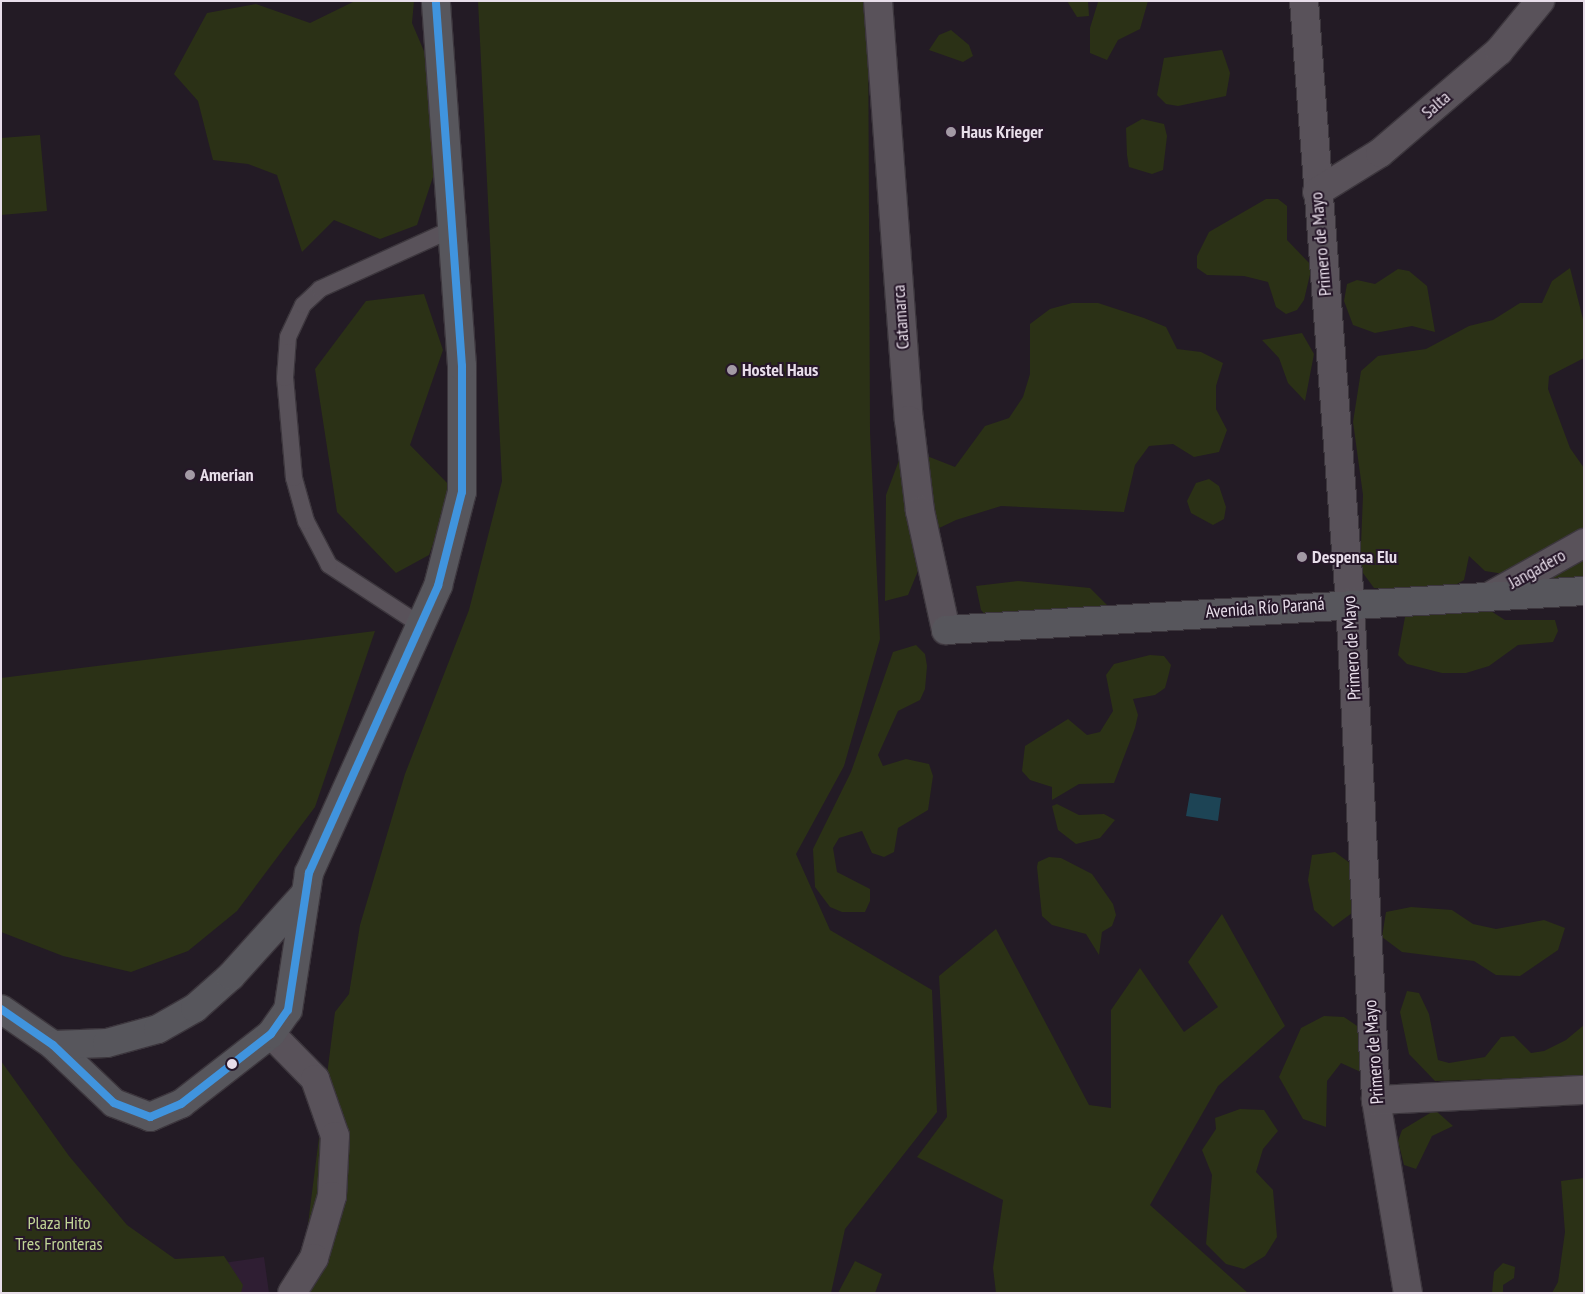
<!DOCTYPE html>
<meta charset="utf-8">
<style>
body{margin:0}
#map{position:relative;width:1585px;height:1294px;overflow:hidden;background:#231b25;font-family:"PT Sans Narrow",sans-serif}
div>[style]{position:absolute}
.built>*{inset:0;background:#2f1e33}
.green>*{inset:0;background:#2b3116}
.water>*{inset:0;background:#1d4455}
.roads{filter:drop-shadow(1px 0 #3c363d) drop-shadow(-1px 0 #3c363d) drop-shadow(0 1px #3c363d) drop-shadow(0 -1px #3c363d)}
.lane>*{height:16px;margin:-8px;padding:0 8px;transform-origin:8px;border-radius:8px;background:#59525a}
.street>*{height:28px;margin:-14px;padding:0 14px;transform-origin:14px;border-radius:14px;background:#59525a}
.secondary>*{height:28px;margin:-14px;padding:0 14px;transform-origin:14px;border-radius:14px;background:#57565c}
.bus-1>*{height:8px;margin:-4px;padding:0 4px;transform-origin:4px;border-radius:4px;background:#4094de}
.dots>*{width:14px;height:14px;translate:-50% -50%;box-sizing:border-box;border:2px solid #261729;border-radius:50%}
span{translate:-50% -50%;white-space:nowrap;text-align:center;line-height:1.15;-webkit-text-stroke:4px #261729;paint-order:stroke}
.street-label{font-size:18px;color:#e8deea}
.poi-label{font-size:18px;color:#e8deea;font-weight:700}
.left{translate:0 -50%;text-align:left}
.park-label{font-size:18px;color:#c1d596}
.frame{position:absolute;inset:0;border:2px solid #e8deea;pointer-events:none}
</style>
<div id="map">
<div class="built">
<i style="clip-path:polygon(264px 1257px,269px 1293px,18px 1293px)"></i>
</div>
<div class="green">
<i style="clip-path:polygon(355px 1px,414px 1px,412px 23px,432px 70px,440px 156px,417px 225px,380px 239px,334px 220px,302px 252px,277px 175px,248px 164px,213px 160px,198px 101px,174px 74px,207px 13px,256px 4px,310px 23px)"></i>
<i style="clip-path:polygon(478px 1px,868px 1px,870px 432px,880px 639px,844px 766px,796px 854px,830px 930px,932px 990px,937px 1112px,845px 1229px,831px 1293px,295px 1293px,301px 1279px,335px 1012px,349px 994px,360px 925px,405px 774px,469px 610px,502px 481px)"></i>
<i style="clip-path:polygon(1067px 1px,1088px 1px,1089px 16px,1077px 17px)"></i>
<i style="clip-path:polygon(1148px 1px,1140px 29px,1118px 40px,1107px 60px,1090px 53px,1090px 28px,1098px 2px)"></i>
<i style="clip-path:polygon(951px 30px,969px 45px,973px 56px,963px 62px,929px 50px,939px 35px)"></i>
<i style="clip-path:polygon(1222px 50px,1230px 73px,1226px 96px,1178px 106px,1166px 104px,1157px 95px,1164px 58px)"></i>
<i style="clip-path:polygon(1142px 119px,1164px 124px,1167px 136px,1163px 170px,1152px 174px,1129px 167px,1127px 155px,1126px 128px)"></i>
<i style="clip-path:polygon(40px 135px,47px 211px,1px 215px,1px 138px)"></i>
<i style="clip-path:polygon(1266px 199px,1278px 199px,1287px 206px,1287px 240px,1312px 266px,1304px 300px,1297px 310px,1286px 314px,1276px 307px,1268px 282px,1244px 276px,1207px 275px,1197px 268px,1197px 256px,1209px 232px)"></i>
<i style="clip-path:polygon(1570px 268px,1584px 323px,1584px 358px,1549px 376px,1548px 389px,1570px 448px,1584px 468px,1584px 577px,1536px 579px,1485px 571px,1469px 556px,1464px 580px,1443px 592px,1374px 588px,1360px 569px,1363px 495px,1353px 422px,1361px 371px,1378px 356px,1426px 349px,1469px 326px,1493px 320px,1520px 303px,1542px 303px,1552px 281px)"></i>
<i style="clip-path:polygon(1398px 269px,1409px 271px,1427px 286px,1435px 332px,1412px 326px,1375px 333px,1353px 325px,1344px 301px,1347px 284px,1357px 280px,1375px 284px)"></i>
<i style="clip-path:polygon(424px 294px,443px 350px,410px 445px,453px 489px,429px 555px,396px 573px,337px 512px,315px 369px,366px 301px)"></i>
<i style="clip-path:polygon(1072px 303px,1098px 303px,1144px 318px,1166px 327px,1177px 349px,1201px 352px,1223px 363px,1216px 386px,1216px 409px,1227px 430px,1219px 452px,1194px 457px,1173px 444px,1149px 446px,1135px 465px,1124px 512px,1001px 506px,956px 520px,935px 530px,908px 595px,885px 601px,886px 495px,904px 447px,955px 467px,985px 426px,1009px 418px,1023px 397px,1030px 374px,1030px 324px,1050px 309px)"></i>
<i style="clip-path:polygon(1302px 333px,1314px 354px,1305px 401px,1288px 383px,1279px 358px,1262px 340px)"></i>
<i style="clip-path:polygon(1209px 479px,1219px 486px,1226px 507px,1224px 519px,1213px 525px,1191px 513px,1187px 501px,1196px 483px)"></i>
<i style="clip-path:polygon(1018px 581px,1090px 588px,1107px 605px,990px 620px,981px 610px,976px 586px)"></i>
<i style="clip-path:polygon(1414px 607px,1486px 608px,1505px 620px,1555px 620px,1558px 631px,1553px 642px,1518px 645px,1489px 666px,1466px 673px,1442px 673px,1407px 664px,1398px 655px,1405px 617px)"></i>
<i style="clip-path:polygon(375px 631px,315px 807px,237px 911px,188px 951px,131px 972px,63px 956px,1px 932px,1px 678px)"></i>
<i style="clip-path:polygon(916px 645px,925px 654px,927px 666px,925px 689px,920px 700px,898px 711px,878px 755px,883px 766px,906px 759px,929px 764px,933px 776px,928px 810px,898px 828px,894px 852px,884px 857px,872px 853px,862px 831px,839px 838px,833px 848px,837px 872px,870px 889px,870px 901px,865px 912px,842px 912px,830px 907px,815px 887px,813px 849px,851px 772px,893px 652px)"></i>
<i style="clip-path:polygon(1150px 655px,1164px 656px,1171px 665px,1168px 677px,1165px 688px,1155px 695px,1133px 699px,1138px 715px,1135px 728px,1114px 783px,1079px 784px,1052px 800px,1052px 787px,1030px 780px,1022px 771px,1025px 746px,1068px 719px,1087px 735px,1100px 732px,1113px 711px,1106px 675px,1114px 664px)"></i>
<i style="clip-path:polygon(1057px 804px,1079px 815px,1104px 814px,1115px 820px,1100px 838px,1076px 844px,1058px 830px,1052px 806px)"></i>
<i style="clip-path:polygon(1335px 852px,1354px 866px,1356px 890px,1352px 913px,1333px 927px,1314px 910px,1308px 880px,1312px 855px)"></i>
<i style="clip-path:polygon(1049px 857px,1061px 858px,1092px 874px,1113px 904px,1116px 915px,1112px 926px,1102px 932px,1099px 955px,1086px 934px,1052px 925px,1042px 916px,1037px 867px,1038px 862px)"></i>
<i style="clip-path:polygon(1411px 907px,1452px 910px,1473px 924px,1496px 929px,1544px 920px,1565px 928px,1558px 950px,1520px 976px,1496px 975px,1474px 961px,1402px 952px,1382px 937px,1386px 912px)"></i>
<i style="clip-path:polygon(1222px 914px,1285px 1026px,1218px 1086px,1150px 1205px,1248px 1293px,996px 1293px,993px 1268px,1003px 1200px,917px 1157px,947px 1117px,939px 976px,996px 929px,1089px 1105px,1111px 1108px,1111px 1010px,1140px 968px,1184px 1032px,1218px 1007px,1188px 962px)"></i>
<i style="clip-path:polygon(1407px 991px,1419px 993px,1429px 1014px,1438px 1060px,1449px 1063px,1485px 1057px,1501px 1037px,1514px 1036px,1531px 1053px,1544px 1051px,1566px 1040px,1584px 1025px,1584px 1076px,1435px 1081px,1409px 1054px,1400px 1012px)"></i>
<i style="clip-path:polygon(1324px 1016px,1344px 1017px,1363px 1030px,1363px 1073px,1341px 1063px,1327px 1081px,1326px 1127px,1303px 1119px,1279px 1077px,1301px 1028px)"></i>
<i style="clip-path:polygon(1px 1061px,69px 1156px,127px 1225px,175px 1259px,224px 1256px,243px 1285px,241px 1293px,1px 1293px)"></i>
<i style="clip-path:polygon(1240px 1109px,1264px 1110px,1278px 1131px,1263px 1149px,1256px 1172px,1273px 1190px,1277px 1237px,1265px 1256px,1244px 1269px,1226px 1264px,1206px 1244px,1212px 1175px,1202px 1150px,1216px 1129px,1215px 1118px)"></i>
<i style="clip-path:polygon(1435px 1110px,1453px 1126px,1432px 1136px,1416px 1169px,1404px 1165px,1398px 1141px,1402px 1130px)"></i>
<i style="clip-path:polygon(1584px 1178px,1584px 1293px,1552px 1293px,1558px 1282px,1565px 1232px,1561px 1181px)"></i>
<i style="clip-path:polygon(855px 1261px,882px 1274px,875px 1293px,838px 1293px)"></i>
<i style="clip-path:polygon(1503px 1263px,1515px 1267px,1514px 1278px,1503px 1285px,1503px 1293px,1492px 1293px,1494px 1272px)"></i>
</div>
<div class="water">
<i style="clip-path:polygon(1190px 793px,1221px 798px,1218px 821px,1186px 816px)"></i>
</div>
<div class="roads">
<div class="lane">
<i style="left:419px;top:624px;width:108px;rotate:-146.8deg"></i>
<i style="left:329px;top:565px;width:50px;rotate:-117.6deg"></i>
<i style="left:306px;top:521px;width:45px;rotate:-105.6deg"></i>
<i style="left:294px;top:478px;width:100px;rotate:-95.1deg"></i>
<i style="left:285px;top:378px;width:41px;rotate:-85.8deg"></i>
<i style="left:288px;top:337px;width:35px;rotate:-65deg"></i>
<i style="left:303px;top:305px;width:23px;rotate:-43deg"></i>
<i style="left:320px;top:289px;width:143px;rotate:-24.4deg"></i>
</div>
<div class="street">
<i style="left:878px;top:1px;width:420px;rotate:85.8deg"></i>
<i style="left:909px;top:420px;width:92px;rotate:83.1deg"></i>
<i style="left:920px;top:511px;width:122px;rotate:77.7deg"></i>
<i style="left:1304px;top:1px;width:603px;rotate:85.62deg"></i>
<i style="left:1350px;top:602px;width:499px;rotate:87deg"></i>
<i style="left:1376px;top:1100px;width:196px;rotate:80.6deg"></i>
<i style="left:1317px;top:192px;width:74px;rotate:-31.8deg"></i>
<i style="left:1380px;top:153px;width:157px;rotate:-40.6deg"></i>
<i style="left:1499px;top:51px;width:65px;rotate:-50.6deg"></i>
<i style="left:1490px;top:596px;width:108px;rotate:-29.4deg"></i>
<i style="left:271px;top:1034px;width:63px;rotate:45.6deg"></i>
<i style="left:315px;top:1079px;width:60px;rotate:70.7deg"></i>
<i style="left:335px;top:1136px;width:60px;rotate:92.9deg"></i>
<i style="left:332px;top:1196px;width:65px;rotate:106.2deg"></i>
<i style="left:314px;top:1258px;width:41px;rotate:122.2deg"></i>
<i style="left:1376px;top:1100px;width:208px;rotate:-2.8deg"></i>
</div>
<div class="secondary">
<i style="left:946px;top:630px;width:639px;rotate:-3.5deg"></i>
<i style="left:1px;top:1009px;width:63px;rotate:34.7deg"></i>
<i style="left:53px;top:1045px;width:84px;rotate:43.6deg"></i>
<i style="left:114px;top:1103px;width:39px;rotate:21deg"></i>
<i style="left:150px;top:1117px;width:34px;rotate:-23deg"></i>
<i style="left:181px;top:1104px;width:114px;rotate:-37.9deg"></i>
<i style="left:271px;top:1034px;width:29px;rotate:-55deg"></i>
<i style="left:288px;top:1010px;width:139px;rotate:-81.3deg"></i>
<i style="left:309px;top:873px;width:315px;rotate:-65.8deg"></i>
<i style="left:438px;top:586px;width:97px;rotate:-75.7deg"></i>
<i style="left:462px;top:492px;width:126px;rotate:-90deg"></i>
<i style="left:462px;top:366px;width:366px;rotate:-94.1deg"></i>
<i style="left:53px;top:1045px;width:54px;rotate:-2.1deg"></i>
<i style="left:107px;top:1043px;width:53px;rotate:-15.4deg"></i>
<i style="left:158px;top:1029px;width:43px;rotate:-29.6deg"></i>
<i style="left:195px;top:1008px;width:48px;rotate:-41.6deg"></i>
<i style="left:231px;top:976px;width:110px;rotate:-47.9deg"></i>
</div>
</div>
<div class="bus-1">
<i style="left:1px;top:1009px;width:63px;rotate:34.7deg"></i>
<i style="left:53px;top:1045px;width:84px;rotate:43.6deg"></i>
<i style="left:114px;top:1103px;width:39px;rotate:21deg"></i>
<i style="left:150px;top:1117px;width:34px;rotate:-23deg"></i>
<i style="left:181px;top:1104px;width:114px;rotate:-37.9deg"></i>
<i style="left:271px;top:1034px;width:29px;rotate:-55deg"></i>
<i style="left:288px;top:1010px;width:139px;rotate:-81.3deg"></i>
<i style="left:309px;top:873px;width:315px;rotate:-65.8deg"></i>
<i style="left:438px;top:586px;width:97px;rotate:-75.7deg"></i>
<i style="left:462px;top:492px;width:126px;rotate:-90deg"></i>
<i style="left:462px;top:366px;width:366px;rotate:-94.1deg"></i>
</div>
<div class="dots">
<i style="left:951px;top:132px;background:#a39aa5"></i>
<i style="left:732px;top:370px;background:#a39aa5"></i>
<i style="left:190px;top:475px;background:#a39aa5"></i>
<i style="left:1302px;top:557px;background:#a39aa5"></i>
<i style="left:232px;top:1064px;background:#e8deea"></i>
</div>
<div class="street-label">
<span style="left:1436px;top:105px;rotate:-41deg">Salta</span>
<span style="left:1321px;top:244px;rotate:-95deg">Primero de Mayo</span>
<span style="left:901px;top:317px;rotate:-94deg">Catamarca</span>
<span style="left:1537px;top:569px;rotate:-29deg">Jangadero</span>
<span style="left:1265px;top:608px;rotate:-4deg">Avenida Río Paraná</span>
<span style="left:1352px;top:648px;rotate:-93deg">Primero de Mayo</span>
<span style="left:1374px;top:1052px;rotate:-94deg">Primero de Mayo</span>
</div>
<div class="poi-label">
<span class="left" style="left:961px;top:132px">Haus Krieger</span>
<span class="left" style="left:742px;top:370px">Hostel Haus</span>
<span class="left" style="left:200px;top:475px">Amerian</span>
<span class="left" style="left:1312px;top:557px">Despensa Elu</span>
</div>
<div class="park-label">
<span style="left:59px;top:1234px">Plaza Hito<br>Tres Fronteras</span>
</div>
<div class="frame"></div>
</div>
